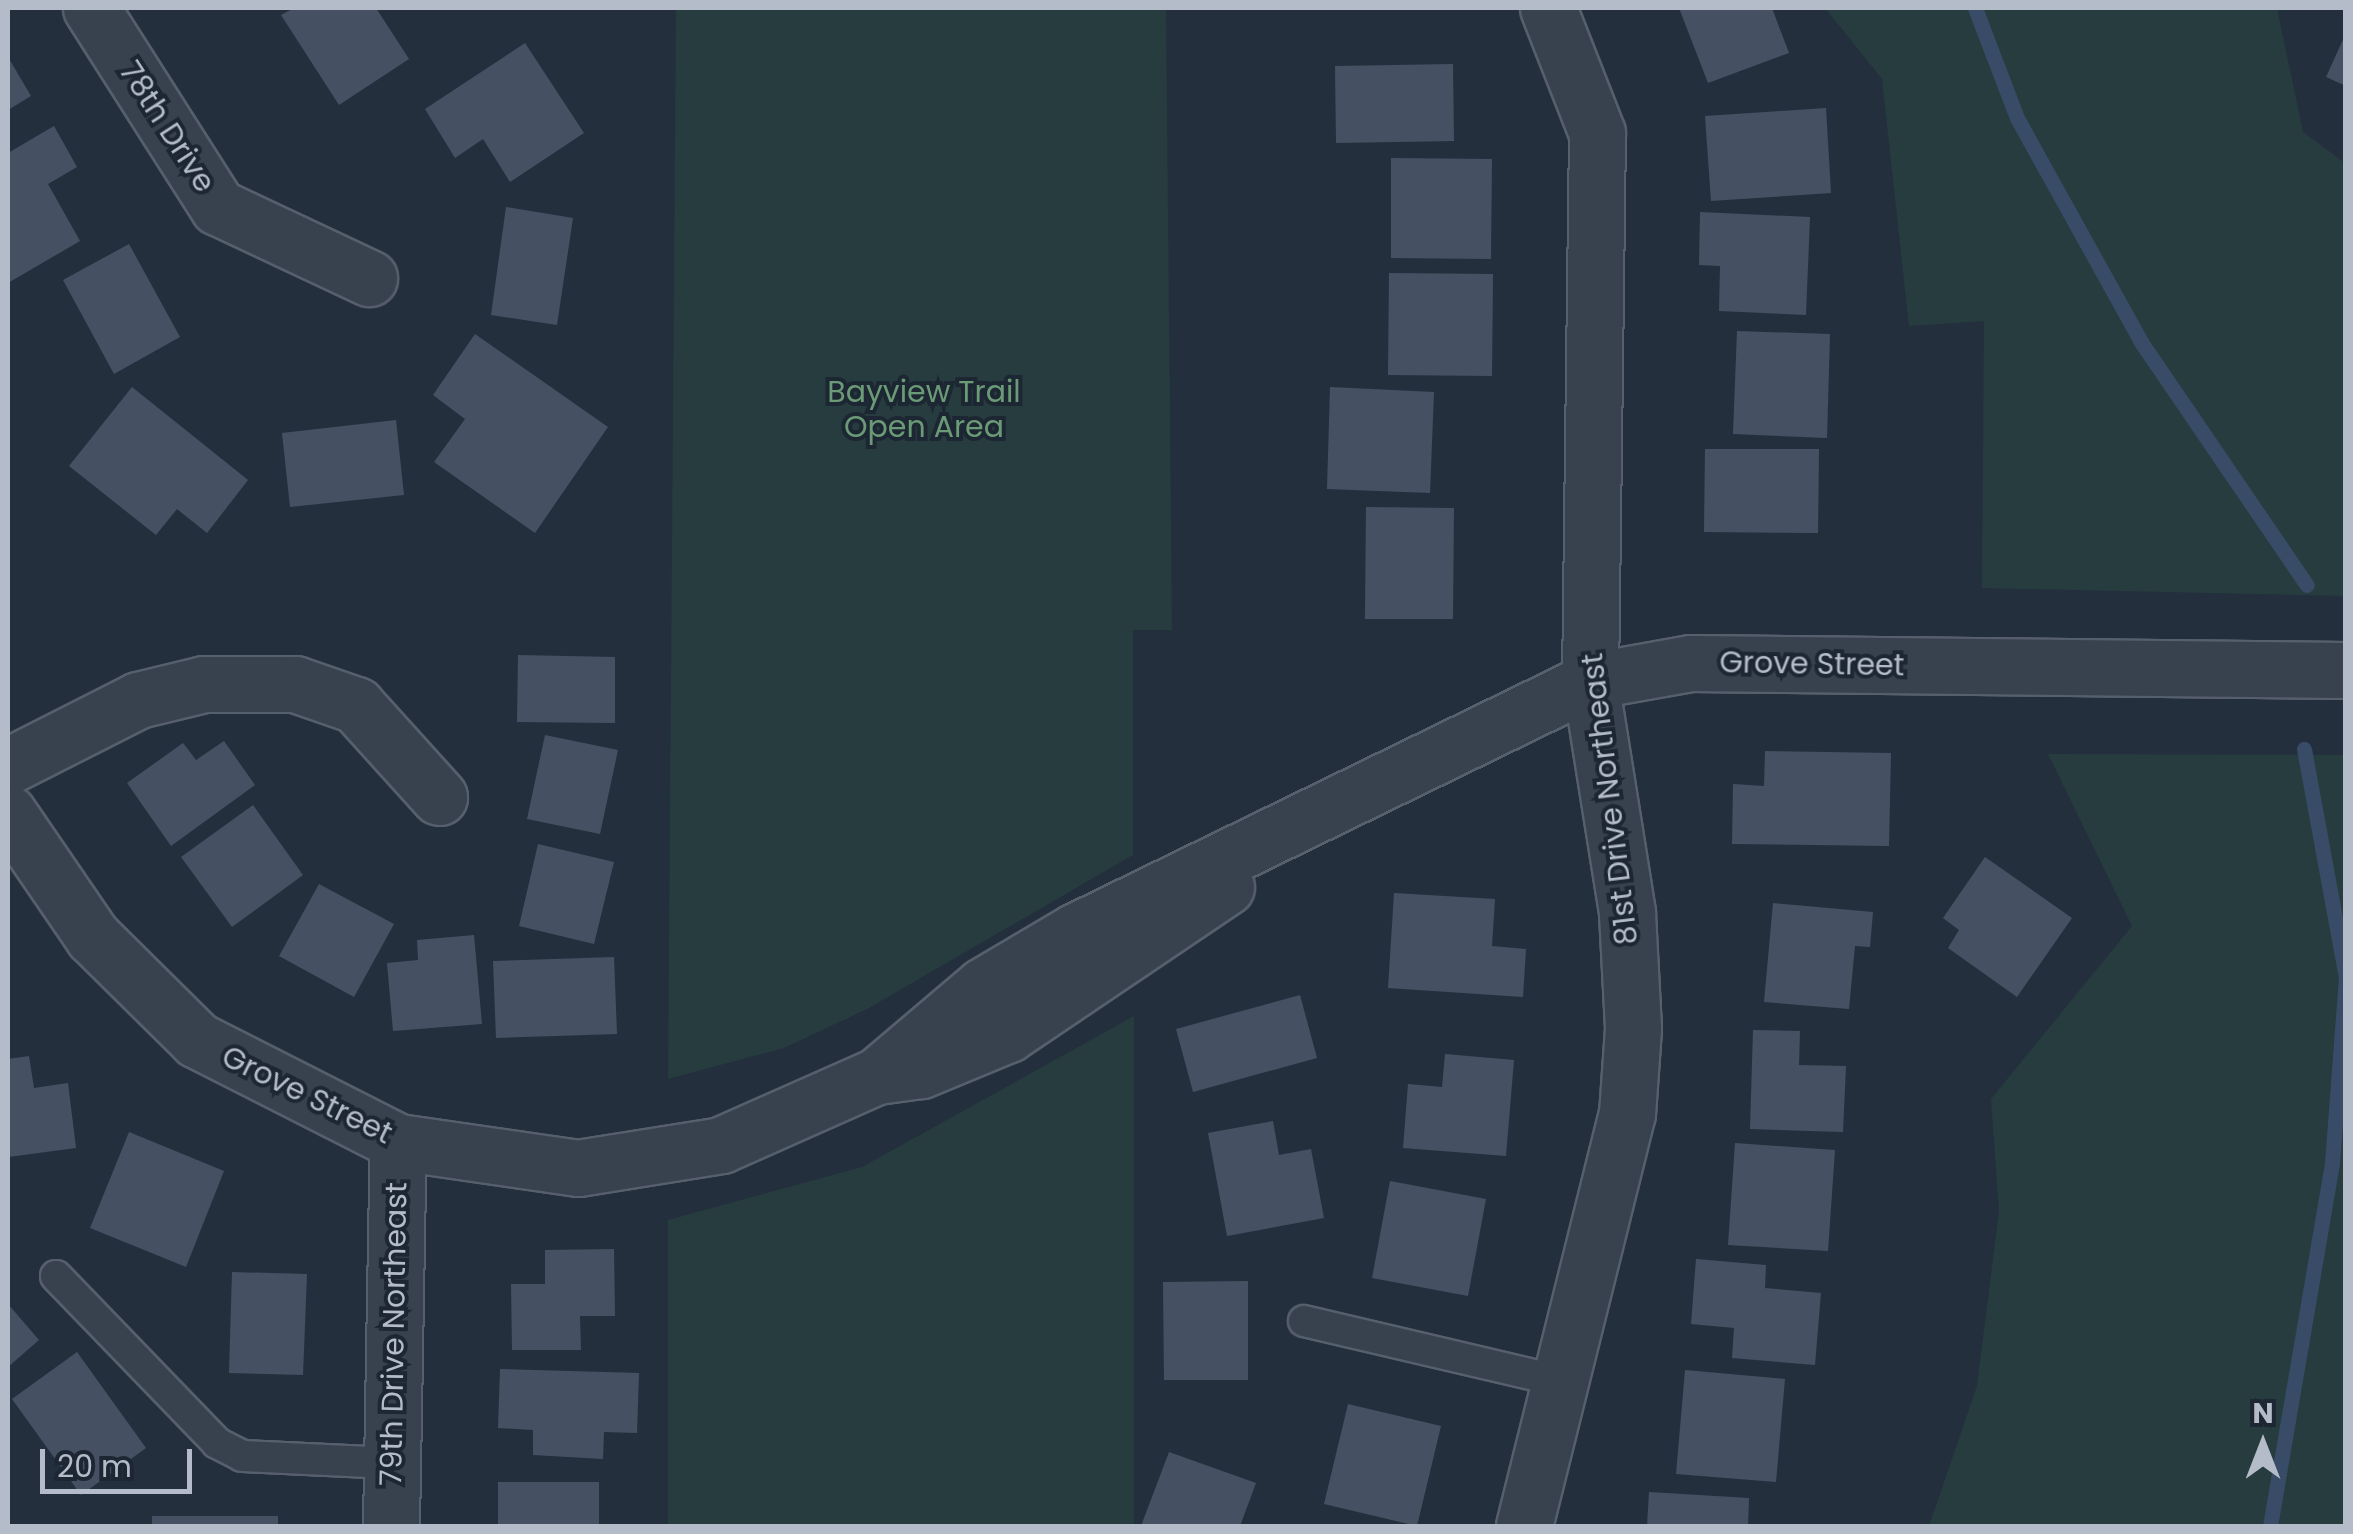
<!DOCTYPE html>
<style>
body{margin:0}
#map{position:relative;width:2353px;height:1534px;overflow:hidden;background:#242f3e;font-family:Poppins,sans-serif}
div>[style]{position:absolute}
.green>*{inset:0;background:#263c3f}
.stream>*{height:15px;margin:-7.5px;padding:0 7.5px;transform-origin:7.5px;border-radius:7.5px;background:#394c67}
.building>*{inset:0;background:#455162}
.roads{filter:drop-shadow(2px 0 #565f6c) drop-shadow(-2px 0 #565f6c) drop-shadow(0 2px #565f6c) drop-shadow(0 -2px #565f6c)}
.service>*{height:30px;margin:-15px;padding:0 15px;transform-origin:15px;border-radius:15px;background:#38414e}
.minor>*{height:55px;margin:-27.5px;padding:0 27.5px;transform-origin:27.5px;border-radius:27.5px;background:#38414e}
.tertiary>*{height:55px;margin:-27.5px;padding:0 27.5px;transform-origin:27.5px;border-radius:27.5px;background:#38414e}
span{translate:-50% -50%;white-space:nowrap;text-align:center;line-height:1.15;-webkit-text-stroke:8px #1d2633;paint-order:stroke}
.street-label{font-size:30px;color:#b4bcc9}
.park-label{font-size:30px;color:#6b9a76}
.frame{position:absolute;inset:0;border:10px solid #b4bcc9;pointer-events:none}
.north{position:absolute;left:2213px;top:1394px;width:100px;height:100px;-webkit-text-stroke:8px #1d2633;paint-order:stroke;rotate:0deg;font-size:28px;font-weight:700;line-height:40px;text-align:center;color:#b4bcc9}
.north::after{content:'';display:block;margin:auto;width:35px;height:45px;background:#b4bcc9;clip-path:polygon(50% 0,100% 100%,50% 72%,0 100%)}
.scale{position:absolute;left:40px;top:1449px;width:152px;height:45px;box-sizing:border-box;border:5px solid #b4bcc9;border-top:0;padding-left:12px;font-size:30px;line-height:35px;white-space:nowrap;color:#b4bcc9;-webkit-text-stroke:8px #1d2633;paint-order:stroke}
</style>
<div id="map">
<div class="green">
<i style="clip-path:polygon(676px 8px,1166px 8px,1172px 630px,1133px 630px,1133px 855px,867px 1009px,784px 1048px,668px 1079px)"></i>
<i style="clip-path:polygon(1825px 8px,2277px 8px,2303px 132px,2345px 163px,2345px 596px,1982px 588px,1984px 321px,1909px 326px,1882px 79px)"></i>
<i style="clip-path:polygon(2048px 754px,2345px 755px,2345px 1526px,1929px 1526px,1977px 1386px,1999px 1211px,1991px 1099px,2132px 926px)"></i>
<i style="clip-path:polygon(1134px 1016px,1134px 1526px,668px 1526px,668px 1220px,862px 1167px)"></i>
</div>
<div class="stream">
<i style="left:1975px;top:8px;width:118px;rotate:69.1deg"></i>
<i style="left:2017px;top:118px;width:256px;rotate:61deg"></i>
<i style="left:2141px;top:342px;width:294px;rotate:55.7deg"></i>
<i style="left:2304px;top:749px;width:232px;rotate:79.6deg"></i>
<i style="left:2270px;top:1526px;width:368px;rotate:-80.3deg"></i>
<i style="left:2332px;top:1163px;width:186px;rotate:-85.7deg"></i>
</div>
<div class="building">
<i style="clip-path:polygon(294px 8px,376px 8px,409px 59px,339px 105px,281px 15px)"></i>
<i style="clip-path:polygon(1679px 8px,1772px 8px,1789px 53px,1708px 83px)"></i>
<i style="clip-path:polygon(2346px 33px,2346px 86px,2326px 77px)"></i>
<i style="clip-path:polygon(525px 43px,584px 133px,510px 182px,483px 139px,455px 158px,425px 109px)"></i>
<i style="clip-path:polygon(8px 57px,31px 96px,8px 110px)"></i>
<i style="clip-path:polygon(1453px 64px,1454px 141px,1336px 143px,1335px 66px)"></i>
<i style="clip-path:polygon(1826px 108px,1831px 193px,1711px 201px,1705px 116px)"></i>
<i style="clip-path:polygon(54px 126px,77px 167px,48px 184px,80px 241px,8px 283px,8px 153px)"></i>
<i style="clip-path:polygon(1391px 158px,1492px 159px,1491px 259px,1391px 258px)"></i>
<i style="clip-path:polygon(506px 207px,573px 218px,557px 325px,491px 315px)"></i>
<i style="clip-path:polygon(1700px 212px,1810px 217px,1806px 315px,1719px 311px,1720px 266px,1699px 265px)"></i>
<i style="clip-path:polygon(129px 244px,180px 337px,114px 374px,63px 280px)"></i>
<i style="clip-path:polygon(1389px 273px,1493px 274px,1492px 376px,1388px 375px)"></i>
<i style="clip-path:polygon(1737px 331px,1830px 334px,1827px 438px,1733px 434px)"></i>
<i style="clip-path:polygon(475px 334px,608px 427px,535px 533px,434px 462px,465px 419px,433px 395px)"></i>
<i style="clip-path:polygon(132px 387px,248px 480px,207px 533px,177px 509px,156px 535px,69px 466px)"></i>
<i style="clip-path:polygon(1330px 387px,1434px 392px,1430px 493px,1327px 489px)"></i>
<i style="clip-path:polygon(396px 420px,404px 495px,290px 507px,282px 433px)"></i>
<i style="clip-path:polygon(1705px 449px,1819px 449px,1818px 533px,1704px 532px)"></i>
<i style="clip-path:polygon(1366px 507px,1454px 508px,1453px 619px,1365px 619px)"></i>
<i style="clip-path:polygon(518px 655px,615px 657px,615px 723px,517px 722px)"></i>
<i style="clip-path:polygon(545px 735px,618px 750px,600px 834px,527px 819px)"></i>
<i style="clip-path:polygon(224px 741px,255px 785px,171px 846px,127px 783px,183px 743px,196px 760px)"></i>
<i style="clip-path:polygon(1765px 751px,1891px 753px,1889px 846px,1732px 844px,1733px 784px,1764px 786px)"></i>
<i style="clip-path:polygon(253px 805px,303px 875px,232px 927px,181px 857px)"></i>
<i style="clip-path:polygon(538px 844px,614px 862px,594px 944px,519px 926px)"></i>
<i style="clip-path:polygon(1985px 857px,2072px 918px,2017px 997px,1948px 948px,1959px 930px,1943px 918px)"></i>
<i style="clip-path:polygon(319px 884px,394px 924px,354px 997px,279px 956px)"></i>
<i style="clip-path:polygon(1394px 893px,1495px 899px,1492px 946px,1526px 949px,1523px 997px,1388px 988px)"></i>
<i style="clip-path:polygon(1773px 903px,1873px 912px,1870px 947px,1855px 946px,1849px 1009px,1764px 1002px)"></i>
<i style="clip-path:polygon(474px 935px,482px 1024px,393px 1031px,387px 963px,418px 960px,417px 940px)"></i>
<i style="clip-path:polygon(614px 957px,617px 1034px,496px 1038px,493px 961px)"></i>
<i style="clip-path:polygon(1300px 995px,1317px 1058px,1193px 1092px,1176px 1029px)"></i>
<i style="clip-path:polygon(1753px 1030px,1800px 1031px,1799px 1065px,1846px 1066px,1843px 1132px,1750px 1129px)"></i>
<i style="clip-path:polygon(1445px 1054px,1514px 1060px,1506px 1156px,1403px 1148px,1408px 1084px,1442px 1087px)"></i>
<i style="clip-path:polygon(29px 1056px,34px 1088px,68px 1083px,76px 1148px,8px 1157px,8px 1059px)"></i>
<i style="clip-path:polygon(1273px 1121px,1279px 1155px,1311px 1149px,1324px 1218px,1227px 1236px,1208px 1133px)"></i>
<i style="clip-path:polygon(129px 1132px,224px 1171px,186px 1267px,90px 1228px)"></i>
<i style="clip-path:polygon(1735px 1143px,1835px 1150px,1828px 1251px,1728px 1245px)"></i>
<i style="clip-path:polygon(1390px 1181px,1486px 1199px,1468px 1296px,1372px 1278px)"></i>
<i style="clip-path:polygon(614px 1249px,615px 1316px,580px 1316px,581px 1350px,512px 1350px,511px 1284px,545px 1284px,545px 1250px)"></i>
<i style="clip-path:polygon(1696px 1259px,1766px 1265px,1765px 1288px,1821px 1293px,1815px 1365px,1732px 1358px,1734px 1328px,1691px 1324px)"></i>
<i style="clip-path:polygon(232px 1272px,307px 1274px,303px 1375px,229px 1373px)"></i>
<i style="clip-path:polygon(1248px 1281px,1248px 1380px,1164px 1380px,1163px 1282px)"></i>
<i style="clip-path:polygon(8px 1304px,39px 1340px,8px 1367px)"></i>
<i style="clip-path:polygon(77px 1352px,146px 1448px,81px 1495px,12px 1399px)"></i>
<i style="clip-path:polygon(500px 1369px,639px 1373px,637px 1433px,604px 1432px,603px 1459px,533px 1455px,533px 1430px,498px 1428px)"></i>
<i style="clip-path:polygon(1685px 1370px,1785px 1379px,1776px 1482px,1676px 1474px)"></i>
<i style="clip-path:polygon(1348px 1404px,1441px 1426px,1417px 1526px,1324px 1504px)"></i>
<i style="clip-path:polygon(1169px 1452px,1256px 1483px,1240px 1526px,1141px 1526px)"></i>
<i style="clip-path:polygon(498px 1482px,599px 1482px,599px 1526px,498px 1526px)"></i>
<i style="clip-path:polygon(1649px 1492px,1749px 1498px,1748px 1526px,1647px 1526px)"></i>
<i style="clip-path:polygon(152px 1516px,278px 1516px,278px 1526px,152px 1526px)"></i>
</div>
<div class="roads">
<div class="service">
<i style="left:56px;top:1276px;width:232px;rotate:46deg"></i>
<i style="left:217px;top:1443px;width:28px;rotate:27deg"></i>
<i style="left:242px;top:1456px;width:149px;rotate:2.7deg"></i>
<i style="left:1304px;top:1321px;width:263px;rotate:13.2deg"></i>
</div>
<div class="minor">
<i style="left:91px;top:8px;width:236px;rotate:57.5deg"></i>
<i style="left:218px;top:207px;width:167px;rotate:25.2deg"></i>
<i style="left:8px;top:766px;width:146px;rotate:-26.9deg"></i>
<i style="left:138px;top:700px;width:68px;rotate:-13.6deg"></i>
<i style="left:204px;top:684px;width:91px"></i>
<i style="left:295px;top:684px;width:65px;rotate:19deg"></i>
<i style="left:356px;top:705px;width:124px;rotate:47.9deg"></i>
<i style="left:391px;top:1526px;width:384px;rotate:-89deg"></i>
<i style="left:1524px;top:1526px;width:425px;rotate:-76deg"></i>
<i style="left:1627px;top:1114px;width:86px;rotate:-86deg"></i>
<i style="left:1633px;top:1028px;width:116px;rotate:-93deg"></i>
<i style="left:1627px;top:912px;width:234px;rotate:-99.1deg"></i>
<i style="left:1590px;top:681px;width:548px;rotate:-89.27deg"></i>
<i style="left:1597px;top:133px;width:134px;rotate:-111.4deg"></i>
</div>
<div class="tertiary">
<i style="left:8px;top:813px;width:150px;rotate:55.6deg"></i>
<i style="left:93px;top:937px;width:146px;rotate:44.7deg"></i>
<i style="left:197px;top:1040px;width:225px;rotate:26.9deg"></i>
<i style="left:398px;top:1142px;width:182px;rotate:8.2deg"></i>
<i style="left:578px;top:1168px;width:145px;rotate:-9.1deg"></i>
<i style="left:721px;top:1145px;width:171px;rotate:-23.9deg"></i>
<i style="left:877px;top:1076px;width:44px;rotate:-7.8deg"></i>
<i style="left:921px;top:1070px;width:94px;rotate:-22.5deg"></i>
<i style="left:1008px;top:1034px;width:263px;rotate:-34deg"></i>
<i style="left:877px;top:1076px;width:139px;rotate:-40.3deg"></i>
<i style="left:983px;top:986px;width:108px;rotate:-30.6deg"></i>
<i style="left:1076px;top:931px;width:572px;rotate:-25.94deg"></i>
<i style="left:1590px;top:681px;width:103px;rotate:-10.1deg"></i>
<i style="left:1691px;top:663px;width:655px;rotate:0.61deg"></i>
</div>
</div>
<div class="street-label">
<span style="left:167px;top:127px;rotate:57deg">78th Drive</span>
<span style="left:1812px;top:664px;rotate:1deg">Grove Street</span>
<span style="left:1610px;top:799px;rotate:-97deg">81st Drive Northeast</span>
<span style="left:307px;top:1095px;rotate:26deg">Grove Street</span>
<span style="left:394px;top:1334px;rotate:-89deg">79th Drive Northeast</span>
</div>
<div class="park-label">
<span style="left:924px;top:409px">Bayview Trail<br>Open Area</span>
</div>
<div class="frame"></div>
<div class="north">N</div>
<div class="scale">20 m</div>
</div>
